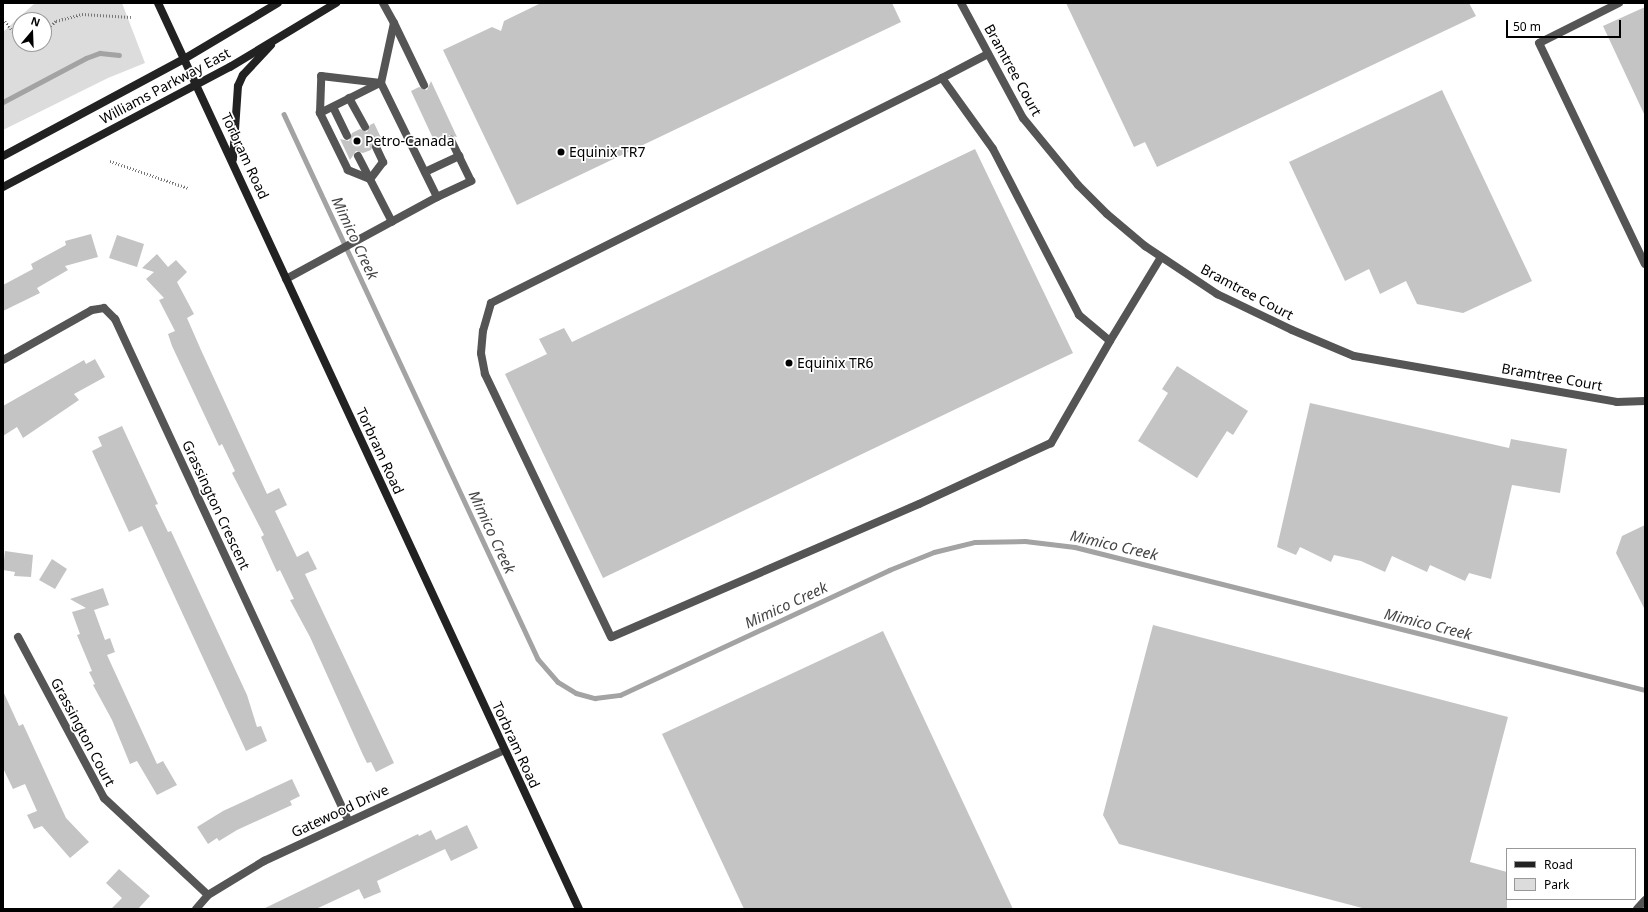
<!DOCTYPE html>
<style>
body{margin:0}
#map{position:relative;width:1648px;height:912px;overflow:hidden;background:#fff;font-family:"Noto Sans",sans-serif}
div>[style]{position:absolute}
.green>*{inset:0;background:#dcdcdc}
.stream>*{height:4.5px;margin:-2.25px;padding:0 2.25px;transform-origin:2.25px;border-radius:2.25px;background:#a3a3a3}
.building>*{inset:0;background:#c4c4c4}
.path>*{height:2.5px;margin-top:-1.25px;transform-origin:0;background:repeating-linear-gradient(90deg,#777 0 1px,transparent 0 3px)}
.service>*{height:8px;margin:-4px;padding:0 4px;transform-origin:4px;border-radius:4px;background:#555}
.minor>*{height:8px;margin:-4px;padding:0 4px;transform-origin:4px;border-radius:4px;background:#555}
.secondary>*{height:8px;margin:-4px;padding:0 4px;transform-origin:4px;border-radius:4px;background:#222}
.dots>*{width:11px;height:11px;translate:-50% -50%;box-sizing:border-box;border:2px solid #fff;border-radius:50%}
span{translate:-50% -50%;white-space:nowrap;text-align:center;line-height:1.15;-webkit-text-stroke:3.5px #fff;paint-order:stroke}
.street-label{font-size:14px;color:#000}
.poi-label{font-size:14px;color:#000}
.left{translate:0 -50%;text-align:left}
.water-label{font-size:15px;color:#444;font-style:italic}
.frame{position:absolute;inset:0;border:4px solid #000;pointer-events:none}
.legend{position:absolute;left:1506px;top:848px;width:130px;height:52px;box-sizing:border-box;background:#fff;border:1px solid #999;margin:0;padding:5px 7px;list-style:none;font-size:12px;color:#000}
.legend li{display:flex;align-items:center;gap:8px;height:20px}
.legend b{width:20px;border:1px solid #999}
.north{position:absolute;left:12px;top:12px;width:40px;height:40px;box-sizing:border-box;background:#fff;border:1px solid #999;border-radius:50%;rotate:19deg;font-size:11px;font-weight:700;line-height:16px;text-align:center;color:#000}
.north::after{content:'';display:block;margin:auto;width:14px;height:18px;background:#000;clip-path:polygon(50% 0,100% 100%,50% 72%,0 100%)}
.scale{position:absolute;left:1506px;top:20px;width:115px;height:18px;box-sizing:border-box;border:2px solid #000;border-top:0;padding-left:5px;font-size:12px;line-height:14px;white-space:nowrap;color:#000;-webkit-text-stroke:3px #fff;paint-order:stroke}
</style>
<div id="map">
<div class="green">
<i style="clip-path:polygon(evenodd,35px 3px,122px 3px,145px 63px,108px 78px,3px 130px,3px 32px,35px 3px,20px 20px,44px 20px,44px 44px,20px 44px,20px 20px)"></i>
</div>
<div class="stream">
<i style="left:3px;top:102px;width:94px;rotate:-27.9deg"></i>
<i style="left:86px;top:58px;width:15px;rotate:-20deg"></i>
<i style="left:100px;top:53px;width:19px;rotate:6deg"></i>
<i style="left:284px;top:114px;width:601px;rotate:65.01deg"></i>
<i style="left:538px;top:659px;width:30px;rotate:49deg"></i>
<i style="left:558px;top:682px;width:21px;rotate:31deg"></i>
<i style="left:576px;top:693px;width:20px;rotate:15deg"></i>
<i style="left:595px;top:698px;width:25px;rotate:-7deg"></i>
<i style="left:620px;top:695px;width:297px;rotate:-24.9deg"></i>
<i style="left:889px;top:570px;width:48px;rotate:-21.8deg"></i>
<i style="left:934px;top:552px;width:42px;rotate:-13.7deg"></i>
<i style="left:975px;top:542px;width:50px;rotate:-1.1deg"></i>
<i style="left:1025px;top:541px;width:50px;rotate:6.8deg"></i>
<i style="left:1075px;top:547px;width:588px;rotate:14.08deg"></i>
</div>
<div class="building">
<i style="clip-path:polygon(541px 3px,892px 3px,901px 22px,517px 205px,443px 50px,492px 27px,501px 31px,504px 21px)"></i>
<i style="clip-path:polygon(1066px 3px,1469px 3px,1476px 16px,1157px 167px,1145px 142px,1134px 147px)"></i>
<i style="clip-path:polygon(1645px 7px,1645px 116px,1603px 26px)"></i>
<i style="clip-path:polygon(431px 81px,457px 137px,449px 135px,446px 142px,437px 147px,411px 91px,419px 87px,427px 90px)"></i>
<i style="clip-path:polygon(1442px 90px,1532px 281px,1463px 313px,1417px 304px,1406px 281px,1380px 294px,1369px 269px,1345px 281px,1289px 162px)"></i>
<i style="clip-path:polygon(374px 123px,384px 144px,374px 142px,371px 150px,363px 153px,356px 151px,350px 160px,340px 139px,349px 141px,352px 133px,360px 129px,367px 132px,370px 125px)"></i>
<i style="clip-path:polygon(975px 149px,1073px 353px,603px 578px,505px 374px,547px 354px,539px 339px,564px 328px,572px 342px)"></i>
<i style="clip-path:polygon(91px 234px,98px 257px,65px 266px,68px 270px,37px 288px,40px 293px,3px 311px,3px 285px,33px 269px,31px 264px,66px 245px,65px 241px)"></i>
<i style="clip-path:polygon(117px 235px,144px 244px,137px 267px,109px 258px)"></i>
<i style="clip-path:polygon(157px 254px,168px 267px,176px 260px,187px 272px,177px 282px,194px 314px,187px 318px,201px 350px,267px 494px,279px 488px,287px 505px,275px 511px,297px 557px,308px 551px,317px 569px,305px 574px,394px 763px,376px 772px,371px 762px,367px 763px,363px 755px,310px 637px,290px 600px,294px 599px,280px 570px,277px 572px,261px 537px,264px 535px,232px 473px,235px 471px,222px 444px,219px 446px,172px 346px,168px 334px,175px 331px,159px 300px,164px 298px,146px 279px,154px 272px,142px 268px)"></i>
<i style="clip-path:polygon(95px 359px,105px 377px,74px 394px,79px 400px,23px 438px,17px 427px,3px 436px,3px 406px,84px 360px,86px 364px)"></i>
<i style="clip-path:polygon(1177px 366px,1248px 411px,1233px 435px,1227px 431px,1197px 478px,1138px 441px,1168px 393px,1162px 389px)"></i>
<i style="clip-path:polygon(1310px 403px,1509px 448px,1511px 439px,1567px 449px,1560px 493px,1512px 485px,1491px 579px,1469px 573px,1465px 581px,1430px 565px,1427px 572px,1392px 556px,1385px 572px,1361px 561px,1334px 555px,1331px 562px,1300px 547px,1296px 555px,1277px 547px)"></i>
<i style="clip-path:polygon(122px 426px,158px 504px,155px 505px,168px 532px,171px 531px,247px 695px,257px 727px,261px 726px,267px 741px,246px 751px,142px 526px,129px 532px,92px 451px,102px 446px,98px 437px)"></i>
<i style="clip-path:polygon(1645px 525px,1645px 610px,1616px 553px,1622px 536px)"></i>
<i style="clip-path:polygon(5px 551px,33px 555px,31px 577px,14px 576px,15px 572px,3px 570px)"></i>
<i style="clip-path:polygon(52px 559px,67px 569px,55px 589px,39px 580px)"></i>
<i style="clip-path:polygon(103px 588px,109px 605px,94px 610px,105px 640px,110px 638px,115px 652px,107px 655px,157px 764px,163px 761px,177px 785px,157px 795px,137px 761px,130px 764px,112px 720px,93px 685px,95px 684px,89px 672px,92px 671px,77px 635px,80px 634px,72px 612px,86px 608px,70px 599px)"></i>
<i style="clip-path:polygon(1153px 625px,1508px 717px,1470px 862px,1507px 872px,1507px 909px,1366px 909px,1119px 844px,1103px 815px)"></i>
<i style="clip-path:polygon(883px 631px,1013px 909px,744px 909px,662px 734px)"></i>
<i style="clip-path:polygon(3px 691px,19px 726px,23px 724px,66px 818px,89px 842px,70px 858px,42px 826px,34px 829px,27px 815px,37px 811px,25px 784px,13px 789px,3px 768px)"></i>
<i style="clip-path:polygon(292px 779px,300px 796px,290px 801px,292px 805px,237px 830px,219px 841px,217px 838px,208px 844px,197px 827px,223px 811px)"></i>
<i style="clip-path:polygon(467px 825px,478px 848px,451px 861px,445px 849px,377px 881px,381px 892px,364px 899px,359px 889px,316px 909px,263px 909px,418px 834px,419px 836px,431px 830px,436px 840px)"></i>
<i style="clip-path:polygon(119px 869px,150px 896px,138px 909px,111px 909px,122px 898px,106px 883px)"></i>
</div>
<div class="path">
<i style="left:3px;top:19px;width:26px;rotate:50deg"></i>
<i style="left:44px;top:32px;width:16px;rotate:-43deg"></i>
<i style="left:56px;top:21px;width:27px;rotate:-15deg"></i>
<i style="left:82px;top:14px;width:49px;rotate:3.5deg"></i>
<i style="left:23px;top:44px;width:6px;rotate:59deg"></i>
<i style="left:26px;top:49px;width:7px;rotate:-45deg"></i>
<i style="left:110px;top:161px;width:83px;rotate:19.1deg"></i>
</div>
<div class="service">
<i style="left:1619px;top:3px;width:89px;rotate:153.4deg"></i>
<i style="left:1539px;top:43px;width:245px;rotate:64.4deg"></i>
<i style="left:394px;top:23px;width:69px;rotate:64.2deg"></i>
<i style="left:942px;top:78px;width:87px;rotate:54.3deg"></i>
<i style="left:993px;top:149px;width:187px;rotate:62.6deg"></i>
<i style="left:1079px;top:315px;width:40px;rotate:40deg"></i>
<i style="left:1110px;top:341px;width:118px;rotate:120deg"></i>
<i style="left:1051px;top:443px;width:145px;rotate:155.2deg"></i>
<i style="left:919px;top:504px;width:335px;rotate:156.6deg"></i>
<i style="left:611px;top:637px;width:292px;rotate:-115.6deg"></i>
<i style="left:485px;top:374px;width:21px;rotate:-101deg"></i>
<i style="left:481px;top:353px;width:22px;rotate:-85deg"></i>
<i style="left:483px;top:331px;width:29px;rotate:-74deg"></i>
<i style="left:491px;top:303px;width:504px;rotate:-26.51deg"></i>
<i style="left:942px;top:78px;width:52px;rotate:-27.6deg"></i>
<i style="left:349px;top:98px;width:33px;rotate:61deg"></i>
<i style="left:333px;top:107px;width:32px;rotate:64deg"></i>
<i style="left:320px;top:113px;width:67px;rotate:-26.6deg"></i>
<i style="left:376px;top:147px;width:17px;rotate:65deg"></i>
<i style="left:383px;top:162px;width:21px;rotate:127deg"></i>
<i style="left:370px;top:179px;width:24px;rotate:-158deg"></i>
<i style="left:348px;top:170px;width:64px;rotate:-116.2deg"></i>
<i style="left:320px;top:113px;width:37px;rotate:-88deg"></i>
<i style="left:321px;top:76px;width:60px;rotate:6.7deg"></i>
<i style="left:358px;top:156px;width:74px;rotate:62.7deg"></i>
<i style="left:425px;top:172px;width:38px;rotate:-25deg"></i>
<i style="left:437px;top:197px;width:38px;rotate:-25deg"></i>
<i style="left:471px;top:181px;width:46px;rotate:-116deg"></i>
<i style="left:286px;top:279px;width:172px;rotate:-28.5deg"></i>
<i style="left:437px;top:197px;width:127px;rotate:-116.2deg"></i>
<i style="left:381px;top:83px;width:61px;rotate:-77.8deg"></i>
<i style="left:394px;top:23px;width:23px;rotate:-119deg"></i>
<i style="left:1110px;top:341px;width:98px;rotate:-58.7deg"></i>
<i style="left:1637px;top:909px;width:12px;rotate:-48deg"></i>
</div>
<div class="minor">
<i style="left:961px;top:3px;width:131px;rotate:61.7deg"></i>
<i style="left:1023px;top:118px;width:87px;rotate:50.6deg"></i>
<i style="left:1078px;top:185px;width:41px;rotate:45deg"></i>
<i style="left:1107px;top:214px;width:50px;rotate:40.1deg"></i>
<i style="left:1145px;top:246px;width:87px;rotate:33.7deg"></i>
<i style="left:1217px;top:294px;width:83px;rotate:25.6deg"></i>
<i style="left:1292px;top:330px;width:67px;rotate:22.8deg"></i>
<i style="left:1354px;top:356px;width:267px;rotate:9.9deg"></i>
<i style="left:1617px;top:402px;width:28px;rotate:-2deg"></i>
<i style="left:3px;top:360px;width:102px;rotate:-29.3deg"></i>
<i style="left:92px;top:310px;width:12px;rotate:-9deg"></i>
<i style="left:104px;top:308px;width:16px;rotate:45deg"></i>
<i style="left:115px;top:319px;width:553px;rotate:65.06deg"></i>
<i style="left:18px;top:637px;width:183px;rotate:61.9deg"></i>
<i style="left:104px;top:798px;width:142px;rotate:43deg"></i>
<i style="left:196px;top:909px;width:18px;rotate:-49deg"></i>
<i style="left:208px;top:895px;width:66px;rotate:-31.3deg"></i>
<i style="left:264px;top:861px;width:264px;rotate:-24.8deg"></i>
</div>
<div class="secondary">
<i style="left:158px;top:3px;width:999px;rotate:65.08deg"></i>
<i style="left:3px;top:156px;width:205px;rotate:-28.2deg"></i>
<i style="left:184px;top:59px;width:109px;rotate:-30.8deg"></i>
<i style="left:233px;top:159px;width:73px;rotate:-86.1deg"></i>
<i style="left:238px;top:86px;width:12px;rotate:-66deg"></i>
<i style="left:243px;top:75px;width:41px;rotate:-47deg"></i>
<i style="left:3px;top:187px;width:257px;rotate:-27.9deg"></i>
<i style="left:230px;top:67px;width:124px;rotate:-31.1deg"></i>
</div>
<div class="dots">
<i style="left:357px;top:141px;background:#000"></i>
<i style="left:561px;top:152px;background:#000"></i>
<i style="left:789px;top:363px;background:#000"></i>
</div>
<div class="street-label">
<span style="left:1013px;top:70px;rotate:61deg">Bramtree Court</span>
<span style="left:165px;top:86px;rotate:-28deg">Williams Parkway East</span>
<span style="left:245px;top:156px;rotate:65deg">Torbram Road</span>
<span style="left:1247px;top:292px;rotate:28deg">Bramtree Court</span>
<span style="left:1552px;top:377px;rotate:10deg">Bramtree Court</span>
<span style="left:380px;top:451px;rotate:65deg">Torbram Road</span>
<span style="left:216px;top:505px;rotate:65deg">Grassington Crescent</span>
<span style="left:83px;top:732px;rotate:62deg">Grassington Court</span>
<span style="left:516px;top:745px;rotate:65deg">Torbram Road</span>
<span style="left:340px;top:811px;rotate:-25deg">Gatewood Drive</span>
</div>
<div class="poi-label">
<span class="left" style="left:365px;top:141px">Petro-Canada</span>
<span class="left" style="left:569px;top:152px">Equinix TR7</span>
<span class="left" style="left:797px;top:363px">Equinix TR6</span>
</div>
<div class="water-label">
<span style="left:355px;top:238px;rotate:65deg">Mimico Creek</span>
<span style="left:492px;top:532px;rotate:65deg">Mimico Creek</span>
<span style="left:1114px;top:545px;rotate:13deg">Mimico Creek</span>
<span style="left:786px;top:605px;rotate:-25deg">Mimico Creek</span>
<span style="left:1428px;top:624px;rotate:14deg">Mimico Creek</span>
</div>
<div class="frame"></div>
<ul class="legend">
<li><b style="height:5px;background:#222"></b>Road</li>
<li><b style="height:11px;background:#dcdcdc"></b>Park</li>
</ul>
<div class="north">N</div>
<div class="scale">50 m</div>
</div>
